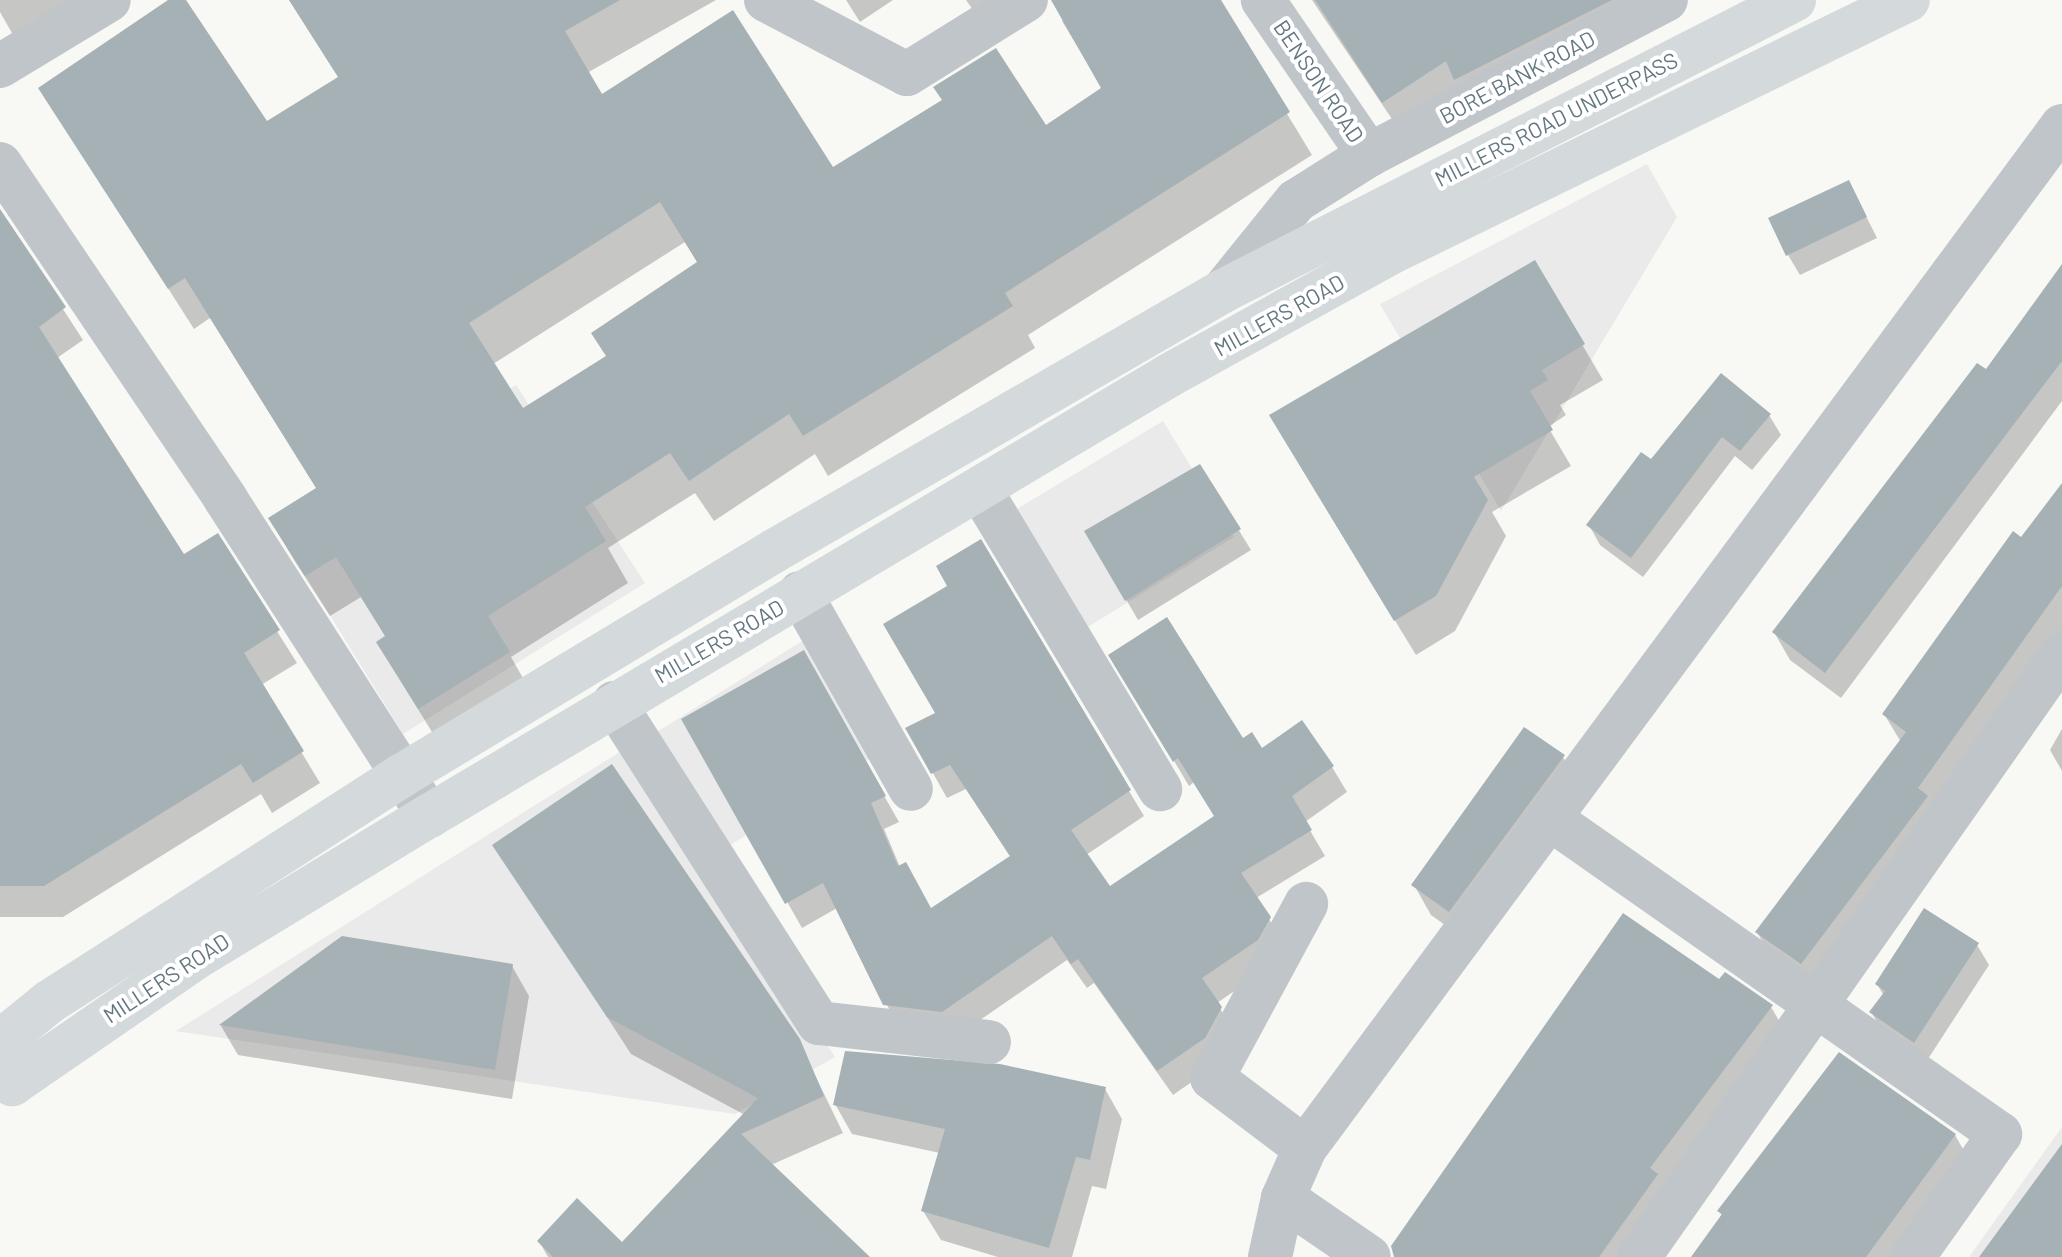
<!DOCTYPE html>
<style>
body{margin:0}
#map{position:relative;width:2062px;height:1257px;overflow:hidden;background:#f8f8f5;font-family:Barlow,sans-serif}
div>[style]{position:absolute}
.built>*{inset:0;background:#e9eae9}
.shadow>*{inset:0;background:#0003}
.building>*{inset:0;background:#a6b1b5}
.minor>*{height:44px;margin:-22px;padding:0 22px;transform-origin:22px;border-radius:22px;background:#bfc5c8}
.major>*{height:44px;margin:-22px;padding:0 22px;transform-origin:22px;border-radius:22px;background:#d4d9dc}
span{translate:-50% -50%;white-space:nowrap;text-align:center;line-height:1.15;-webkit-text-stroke:8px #fff;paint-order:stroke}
.street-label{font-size:22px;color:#637781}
</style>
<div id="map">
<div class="built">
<i style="clip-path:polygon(1647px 164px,1677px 217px,1501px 511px,1380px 304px)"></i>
<i style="clip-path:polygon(516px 385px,645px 583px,403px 734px,280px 534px)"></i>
<i style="clip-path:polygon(1163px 421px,1234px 537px,1078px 633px,1007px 515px)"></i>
<i style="clip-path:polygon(807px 638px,878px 754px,727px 847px,657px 732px)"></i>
<i style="clip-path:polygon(631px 745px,835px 1057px,735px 1114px,176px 1031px)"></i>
<i style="clip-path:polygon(2062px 1127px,2062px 1257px,1969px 1257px)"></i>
</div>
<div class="shadow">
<i style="clip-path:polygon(0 0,110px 0,21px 49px,0 12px)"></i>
<i style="clip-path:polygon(evenodd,171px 0,183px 0,267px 124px,339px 78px,289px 0,716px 0,587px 73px,601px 97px,832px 169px,1045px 127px,1103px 89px,1062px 21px,1096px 0,1218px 0,1312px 155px,1028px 335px,1035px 348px,828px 476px,815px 454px,714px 521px,695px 493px,608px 548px,628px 583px,511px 657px,532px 694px,443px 750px,402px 683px,386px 637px,361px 597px,330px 616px,294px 560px,270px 519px,317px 489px,210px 318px,194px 329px,41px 89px,171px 0,685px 242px,698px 263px,607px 357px,523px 411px,493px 364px,685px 242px)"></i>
<i style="clip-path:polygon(846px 0,893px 0,860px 22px)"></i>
<i style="clip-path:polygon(966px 0,1028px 0,983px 24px)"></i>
<i style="clip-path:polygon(1312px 0,1667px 0,1398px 128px)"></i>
<i style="clip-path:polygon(1859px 202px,1877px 238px,1800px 275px,1788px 255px)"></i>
<i style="clip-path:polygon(0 212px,83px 340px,57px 358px,184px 557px,217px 536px,297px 663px,261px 685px,320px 783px,272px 813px,261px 794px,63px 917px,0 917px)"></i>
<i style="clip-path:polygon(1534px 263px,1603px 380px,1560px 405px,1566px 415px,1548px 427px,1571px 466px,1492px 512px,1506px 536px,1455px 631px,1416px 655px,1291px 450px)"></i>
<i style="clip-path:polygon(2062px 268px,2062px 401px,1841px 698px,1790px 660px,1774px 632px,1986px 372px)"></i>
<i style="clip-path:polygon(1769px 415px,1781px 435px,1752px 470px,1735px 456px,1643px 577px,1600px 545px,1589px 525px,1651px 462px)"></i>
<i style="clip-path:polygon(1200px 467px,1251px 550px,1138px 620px,1087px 532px)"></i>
<i style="clip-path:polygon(2062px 486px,2062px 636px,1817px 991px,1773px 960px,1757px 932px,1901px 742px,1884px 714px)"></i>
<i style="clip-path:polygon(803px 653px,899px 822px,884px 829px,900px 867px,931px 910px,1011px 858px,966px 789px,947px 798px,908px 729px,1129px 791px,1144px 816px,1086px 855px,1109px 889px,1216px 817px,1194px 782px,1189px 786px,1125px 679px,1262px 751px,1332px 767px,1347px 792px,1305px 822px,1325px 856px,1256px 898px,1284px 944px,1272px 965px,1217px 1003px,1235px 1034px,1219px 1063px,1173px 1095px,1094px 983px,1087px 988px,1067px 960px,957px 1036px,900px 1030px,837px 908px,802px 928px,684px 720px)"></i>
<i style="clip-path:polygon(2062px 729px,2062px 771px,2050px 750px)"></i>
<i style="clip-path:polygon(1563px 757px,1580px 786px,1466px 940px,1431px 915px,1414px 885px)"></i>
<i style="clip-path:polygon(495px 845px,798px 1040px,843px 1133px,771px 1165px,867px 1257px,548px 1257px,539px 1241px,622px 1244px,745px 1115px,631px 1054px)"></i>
<i style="clip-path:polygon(343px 939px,512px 966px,529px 996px,512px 1099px,238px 1055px,221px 1026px)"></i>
<i style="clip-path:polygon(1977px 945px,1989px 965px,1926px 1062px,1883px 1032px,1871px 1012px,1884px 996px,1877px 984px)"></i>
<i style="clip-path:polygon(1719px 982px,1771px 1007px,1788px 1036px,1636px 1257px,1400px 1257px)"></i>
<i style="clip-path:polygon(1105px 1089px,1122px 1119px,1106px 1189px,1092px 1186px,1072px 1257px,998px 1257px,941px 1240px,923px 1211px,940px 1153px,852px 1134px,835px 1104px)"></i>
<i style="clip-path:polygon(1955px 1135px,1972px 1165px,1907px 1257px,1693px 1257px,1723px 1217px,1719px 1211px)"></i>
</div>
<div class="building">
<i style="clip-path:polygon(evenodd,168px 0,186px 0,267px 121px,338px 77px,289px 0,620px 0,565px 31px,602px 94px,733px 10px,833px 167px,942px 100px,933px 87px,996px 48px,1046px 125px,1101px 88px,1051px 0,1221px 0,1290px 112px,1005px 293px,1013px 306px,803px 436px,789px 414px,689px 481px,670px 453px,585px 507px,606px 541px,488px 616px,510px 652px,418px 709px,376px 642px,385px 636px,336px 557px,305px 576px,268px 518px,316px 488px,185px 278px,168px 289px,38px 88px,168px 0,660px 202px,697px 262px,591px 333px,606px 356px,523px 408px,469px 323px,660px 202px)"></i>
<i style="clip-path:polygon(1315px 0,1612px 0,1454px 80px,1446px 61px,1382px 103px)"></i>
<i style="clip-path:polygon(1849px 180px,1867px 217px,1786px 256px,1768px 218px)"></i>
<i style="clip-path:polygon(0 209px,66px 307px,39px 327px,184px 554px,218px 533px,280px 630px,244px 653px,304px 751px,253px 783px,241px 764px,44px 886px,0 886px)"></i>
<i style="clip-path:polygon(1535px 260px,1585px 344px,1542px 370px,1548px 380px,1530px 391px,1553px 430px,1474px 477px,1488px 500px,1436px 596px,1394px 621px,1269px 415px)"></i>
<i style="clip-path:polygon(2062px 264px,2062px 361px,1825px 673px,1772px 632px,1977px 363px,1986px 369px)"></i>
<i style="clip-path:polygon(1721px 373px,1771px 414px,1740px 451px,1722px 437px,1631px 558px,1586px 525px,1641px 452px,1651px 459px)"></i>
<i style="clip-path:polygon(1200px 464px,1241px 529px,1125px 601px,1084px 531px)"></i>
<i style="clip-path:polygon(2062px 483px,2062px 586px,1918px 788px,1928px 796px,1801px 964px,1755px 932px,1906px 732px,1882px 714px,2013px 531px,2021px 537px)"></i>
<i style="clip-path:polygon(981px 539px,1131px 790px,1071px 830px,1110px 886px,1214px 816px,1178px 758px,1173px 762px,1108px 655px,1167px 617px,1243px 738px,1252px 732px,1262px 748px,1302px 720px,1334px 766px,1292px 796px,1312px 830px,1241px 873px,1271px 917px,1258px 940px,1202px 978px,1222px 1007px,1205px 1038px,1157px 1071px,1078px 959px,1071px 964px,1052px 936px,942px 1012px,883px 1005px,823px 883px,785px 904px,681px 719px,804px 650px,886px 796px,871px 803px,898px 866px,906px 862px,931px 908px,1010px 856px,950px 765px,931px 774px,905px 728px,935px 713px,883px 624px,947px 586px,936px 566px)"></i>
<i style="clip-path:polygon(1524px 727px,1565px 755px,1449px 912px,1411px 885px)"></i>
<i style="clip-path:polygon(612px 764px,800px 1039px,824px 1096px,741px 1134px,870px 1257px,553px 1257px,537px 1241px,577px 1198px,622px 1242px,758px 1098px,607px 1017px,492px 845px)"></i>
<i style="clip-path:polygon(1924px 908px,1979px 943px,1914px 1043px,1869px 1012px,1885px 991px,1875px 984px)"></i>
<i style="clip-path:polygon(1623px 913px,1719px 979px,1725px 972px,1773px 1005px,1650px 1168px,1658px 1174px,1599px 1257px,1394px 1257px,1391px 1246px)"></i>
<i style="clip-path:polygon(342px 936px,513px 964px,495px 1070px,219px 1025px)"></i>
<i style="clip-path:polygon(845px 1051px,1000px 1064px,1106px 1087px,1090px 1160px,1076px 1157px,1049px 1248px,921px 1211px,945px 1129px,833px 1105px)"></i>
<i style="clip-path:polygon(1839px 1052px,1956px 1134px,1866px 1257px,1691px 1257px,1722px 1214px,1717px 1211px)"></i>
<i style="clip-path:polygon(2062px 1144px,2062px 1257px,1979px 1257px)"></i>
</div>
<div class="minor">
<i style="left:766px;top:0;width:159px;rotate:27.7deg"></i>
<i style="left:907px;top:74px;width:140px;rotate:-31.9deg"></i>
<i style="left:0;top:66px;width:127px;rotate:-31.2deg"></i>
<i style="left:1369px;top:155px;width:335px;rotate:-27.6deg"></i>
<i style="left:0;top:164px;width:403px;rotate:56deg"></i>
<i style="left:225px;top:498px;width:378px;rotate:57.3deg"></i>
<i style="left:1223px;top:291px;width:116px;rotate:-51deg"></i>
<i style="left:1296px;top:201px;width:86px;rotate:-32.2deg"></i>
<i style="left:1369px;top:155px;width:188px;rotate:-124.4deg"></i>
<i style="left:981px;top:491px;width:348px;rotate:59deg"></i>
<i style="left:800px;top:593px;width:225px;rotate:60.5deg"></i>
<i style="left:614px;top:703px;width:380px;rotate:57.4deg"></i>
<i style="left:819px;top:1023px;width:171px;rotate:6.4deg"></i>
<i style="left:1549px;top:818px;width:551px;rotate:35.02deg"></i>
<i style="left:2000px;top:1134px;width:151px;rotate:125.3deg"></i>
<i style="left:1305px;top:1148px;width:116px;rotate:-143deg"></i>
<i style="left:1212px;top:1078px;width:198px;rotate:-61.6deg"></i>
<i style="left:1283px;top:1198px;width:104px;rotate:34.5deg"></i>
<i style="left:1270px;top:1257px;width:60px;rotate:-77.6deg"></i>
<i style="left:1283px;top:1198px;width:55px;rotate:-66.3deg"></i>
<i style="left:1305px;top:1148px;width:1272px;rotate:-53.47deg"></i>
<i style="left:1639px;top:1257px;width:737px;rotate:-54.95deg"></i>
</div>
<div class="major">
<i style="left:0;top:1042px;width:63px;rotate:-39.2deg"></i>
<i style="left:49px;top:1002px;width:418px;rotate:-32.7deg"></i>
<i style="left:401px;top:776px;width:436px;rotate:-31.1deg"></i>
<i style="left:774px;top:551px;width:519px;rotate:-30.07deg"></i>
<i style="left:1223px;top:291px;width:641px;rotate:-27deg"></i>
<i style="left:0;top:1074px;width:16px;rotate:40deg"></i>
<i style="left:12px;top:1084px;width:228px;rotate:-34.5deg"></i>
<i style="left:200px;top:955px;width:268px;rotate:-31.3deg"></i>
<i style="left:429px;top:816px;width:860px;rotate:-30.77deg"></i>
<i style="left:1168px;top:376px;width:256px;rotate:-29deg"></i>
<i style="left:1392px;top:252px;width:574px;rotate:-26.03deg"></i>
</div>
<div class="street-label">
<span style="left:1517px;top:77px;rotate:-28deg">BORE BANK ROAD</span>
<span style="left:1319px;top:81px;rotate:56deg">BENSON ROAD</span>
<span style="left:1556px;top:119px;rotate:-27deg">MILLERS ROAD UNDERPASS</span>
<span style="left:1279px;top:315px;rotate:-29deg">MILLERS ROAD</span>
<span style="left:719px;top:641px;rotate:-30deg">MILLERS ROAD</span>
<span style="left:166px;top:978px;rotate:-33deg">MILLERS ROAD</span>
</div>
</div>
